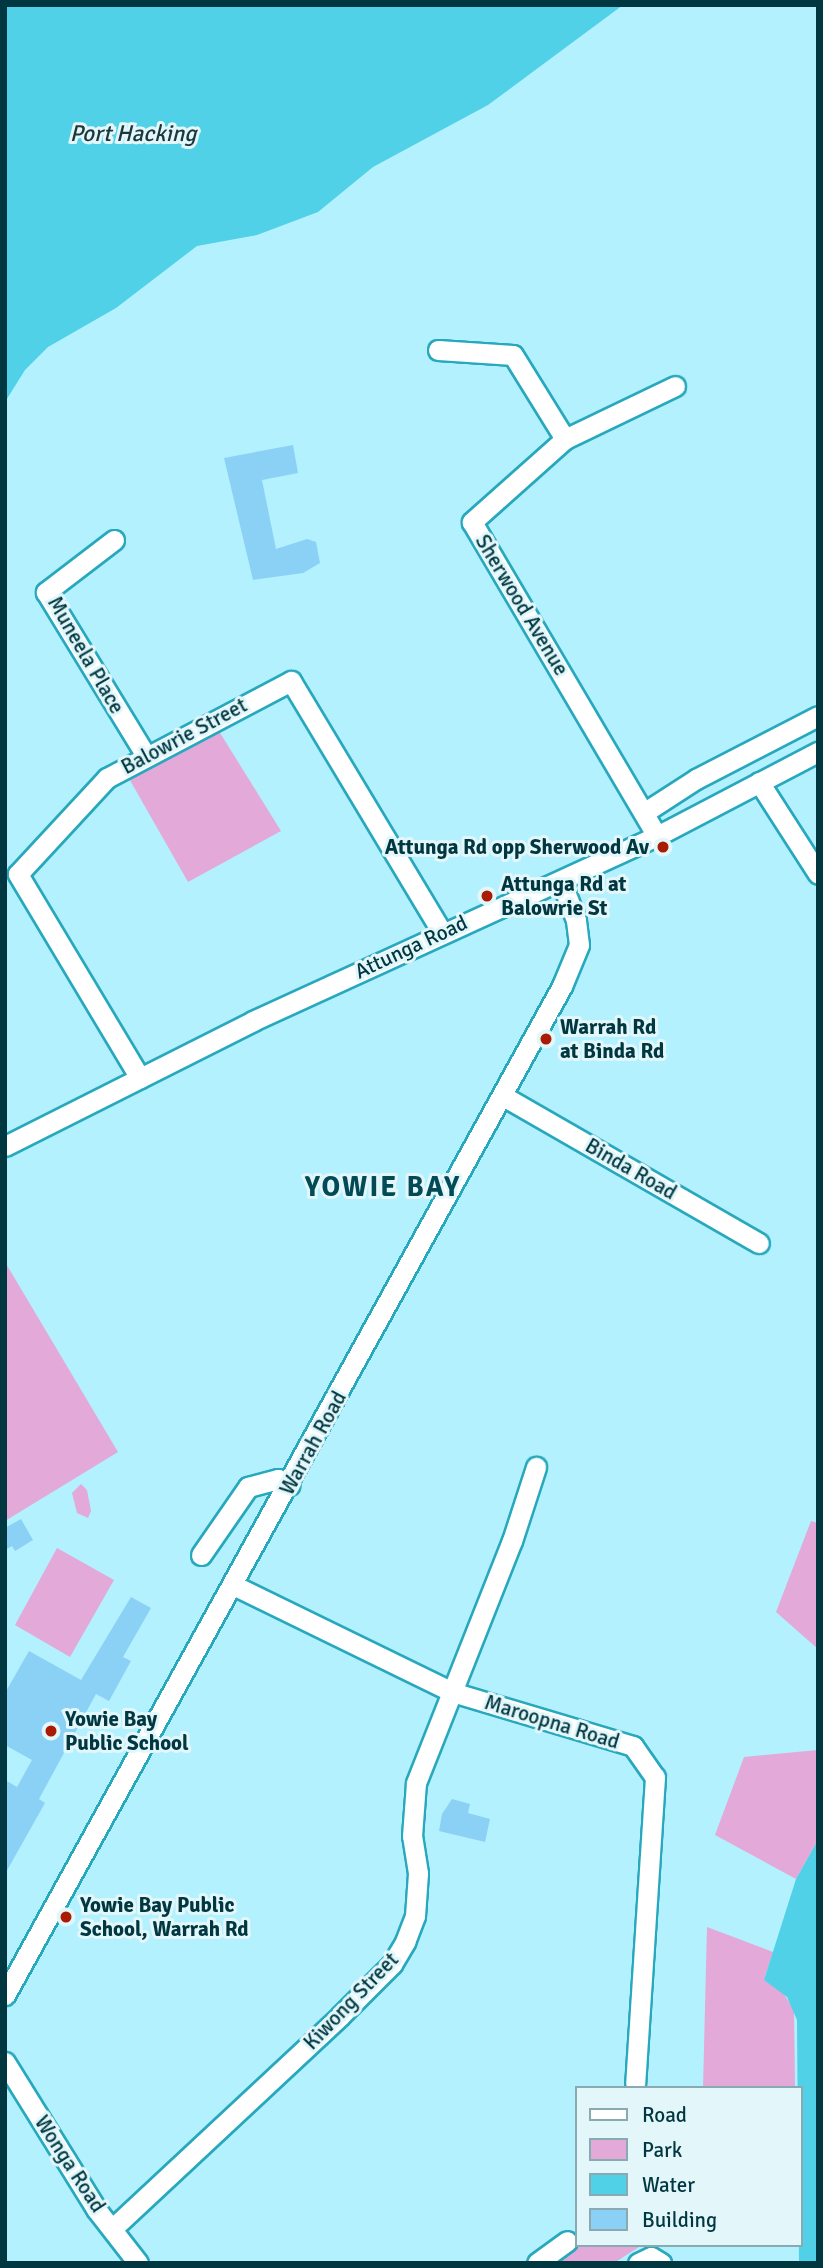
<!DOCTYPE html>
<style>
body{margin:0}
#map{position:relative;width:823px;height:2268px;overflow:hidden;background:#b3f1fe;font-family:Signika,sans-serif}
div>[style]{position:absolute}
.green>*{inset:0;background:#e2a9d9}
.water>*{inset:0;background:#50d1e7}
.building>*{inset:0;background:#8ad1f5}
.roads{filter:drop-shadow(2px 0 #28a8bd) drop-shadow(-2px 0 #28a8bd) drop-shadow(0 2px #28a8bd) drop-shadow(0 -2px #28a8bd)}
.minor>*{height:19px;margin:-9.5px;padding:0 9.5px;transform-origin:9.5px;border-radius:9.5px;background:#fff}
.dots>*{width:19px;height:19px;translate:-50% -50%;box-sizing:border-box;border:4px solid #e3f7fb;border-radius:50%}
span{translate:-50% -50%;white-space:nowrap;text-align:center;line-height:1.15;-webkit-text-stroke:6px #e3f7fb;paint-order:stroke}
.street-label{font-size:21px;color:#003740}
.poi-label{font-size:21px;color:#003740;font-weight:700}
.right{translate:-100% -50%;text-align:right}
.left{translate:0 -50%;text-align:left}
.water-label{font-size:23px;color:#1b373c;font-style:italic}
.district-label{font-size:28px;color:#024b56;font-weight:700;letter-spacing:2px}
.frame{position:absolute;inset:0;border:7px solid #003740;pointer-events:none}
.legend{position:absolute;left:575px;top:2086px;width:228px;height:161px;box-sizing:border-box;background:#e3f7fb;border:2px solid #88aab0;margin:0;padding:9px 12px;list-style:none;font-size:21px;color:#003740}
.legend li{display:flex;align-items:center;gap:14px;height:35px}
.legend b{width:35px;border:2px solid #88aab0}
</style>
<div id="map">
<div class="green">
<i style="clip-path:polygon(212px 720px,281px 831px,188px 882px,123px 768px)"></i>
<i style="clip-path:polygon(5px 1262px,118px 1452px,5px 1521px)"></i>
<i style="clip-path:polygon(81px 1484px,87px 1490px,91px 1511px,88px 1518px,77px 1513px,72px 1493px)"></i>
<i style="clip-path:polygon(811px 1521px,818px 1523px,818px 1649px,776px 1612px)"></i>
<i style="clip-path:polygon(57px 1548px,114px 1580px,70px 1657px,15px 1625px)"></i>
<i style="clip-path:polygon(818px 1750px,818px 1840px,796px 1879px,715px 1835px,744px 1757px)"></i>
<i style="clip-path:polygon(707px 1927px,773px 1952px,764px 1980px,782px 1991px,794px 2010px,795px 2088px,703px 2088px)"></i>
<i style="clip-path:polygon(578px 2245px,642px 2245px,614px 2263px,555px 2263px)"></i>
</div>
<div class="water">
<i style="clip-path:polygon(5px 5px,623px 5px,488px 105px,373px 167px,318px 212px,257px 235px,197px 246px,116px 308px,48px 347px,25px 370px,5px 402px)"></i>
<i style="clip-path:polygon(818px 1840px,818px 2263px,799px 2263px,797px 2020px,787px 1997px,764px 1980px,796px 1879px)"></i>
</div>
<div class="building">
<i style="clip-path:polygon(293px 445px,298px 473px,262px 480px,276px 549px,307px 539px,316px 542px,320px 563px,303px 573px,253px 580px,224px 458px)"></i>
<i style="clip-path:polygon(21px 1519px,33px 1540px,15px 1551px,12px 1546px,5px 1550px,5px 1528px)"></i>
<i style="clip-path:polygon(131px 1597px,151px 1608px,123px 1657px,131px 1661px,109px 1701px,96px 1694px,39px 1799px,45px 1803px,5px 1874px,5px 1780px,17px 1787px,32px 1760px,5px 1745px,5px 1693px,29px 1651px,81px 1680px)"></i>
<i style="clip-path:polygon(452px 1799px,470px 1804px,468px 1813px,490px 1819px,485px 1842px,439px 1831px,442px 1814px)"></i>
</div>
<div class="roads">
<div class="minor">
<i style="left:438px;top:350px;width:75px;rotate:3.8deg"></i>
<i style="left:513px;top:355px;width:99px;rotate:58.2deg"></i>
<i style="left:565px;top:439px;width:125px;rotate:138.3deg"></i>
<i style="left:472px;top:522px;width:364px;rotate:59.5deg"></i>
<i style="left:565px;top:439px;width:122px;rotate:-25.7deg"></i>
<i style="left:114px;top:540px;width:86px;rotate:142.6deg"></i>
<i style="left:46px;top:592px;width:190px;rotate:58.6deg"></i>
<i style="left:759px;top:782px;width:109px;rotate:57.3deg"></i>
<i style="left:645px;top:812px;width:61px;rotate:-32.9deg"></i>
<i style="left:696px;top:779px;width:137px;rotate:-27.3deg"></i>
<i style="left:140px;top:1078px;width:238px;rotate:-120.9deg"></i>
<i style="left:18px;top:874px;width:131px;rotate:-47.2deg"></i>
<i style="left:107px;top:778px;width:208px;rotate:-27.8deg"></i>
<i style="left:291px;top:681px;width:293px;rotate:59deg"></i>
<i style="left:503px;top:1096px;width:295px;rotate:29.9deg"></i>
<i style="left:5px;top:1146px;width:278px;rotate:-26.7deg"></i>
<i style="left:253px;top:1021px;width:444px;rotate:-24.6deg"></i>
<i style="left:657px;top:836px;width:182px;rotate:-27.6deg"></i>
<i style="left:201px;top:1555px;width:83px;rotate:-55.3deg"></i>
<i style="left:248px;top:1487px;width:31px;rotate:-15deg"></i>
<i style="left:278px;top:1479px;width:13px;rotate:27deg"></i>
<i style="left:235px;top:1586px;width:242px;rotate:26deg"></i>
<i style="left:452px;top:1692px;width:189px;rotate:16.6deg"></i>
<i style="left:633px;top:1746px;width:38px;rotate:55deg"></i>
<i style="left:655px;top:1777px;width:307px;rotate:93.7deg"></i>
<i style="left:5px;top:1995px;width:1153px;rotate:-61.1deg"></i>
<i style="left:562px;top:986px;width:44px;rotate:-67.5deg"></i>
<i style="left:579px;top:945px;width:25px;rotate:-97deg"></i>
<i style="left:576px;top:920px;width:42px;rotate:-111deg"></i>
<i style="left:5px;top:2062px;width:173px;rotate:58.2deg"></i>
<i style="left:96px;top:2209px;width:68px;rotate:52.1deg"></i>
<i style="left:113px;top:2228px;width:311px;rotate:-43deg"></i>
<i style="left:340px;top:2016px;width:74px;rotate:-45deg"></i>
<i style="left:392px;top:1964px;width:26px;rotate:-59deg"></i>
<i style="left:405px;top:1942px;width:28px;rotate:-69deg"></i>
<i style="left:415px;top:1916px;width:43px;rotate:-86deg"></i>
<i style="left:418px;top:1873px;width:37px;rotate:-99deg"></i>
<i style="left:412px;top:1836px;width:53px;rotate:-85.7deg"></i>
<i style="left:416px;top:1783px;width:260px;rotate:-68.4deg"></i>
<i style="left:512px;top:1541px;width:78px;rotate:-72deg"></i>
<i style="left:537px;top:2263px;width:37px;rotate:-36deg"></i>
<i style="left:638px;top:2263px;width:14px;rotate:-25deg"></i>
<i style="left:651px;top:2257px;width:12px;rotate:31deg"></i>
</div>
</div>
<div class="dots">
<i style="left:663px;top:847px;background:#aa1b04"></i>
<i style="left:487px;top:896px;background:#aa1b04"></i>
<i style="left:546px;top:1039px;background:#aa1b04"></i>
<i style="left:51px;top:1731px;background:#aa1b04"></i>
<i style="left:66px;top:1917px;background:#aa1b04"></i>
</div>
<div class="street-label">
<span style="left:522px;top:605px;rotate:59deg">Sherwood Avenue</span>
<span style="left:86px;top:655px;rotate:60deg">Muneela Place</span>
<span style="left:184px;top:736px;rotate:-28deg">Balowrie Street</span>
<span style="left:411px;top:947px;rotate:-25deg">Attunga Road</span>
<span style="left:631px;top:1169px;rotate:30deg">Binda Road</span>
<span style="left:313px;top:1443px;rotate:-61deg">Warrah Road</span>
<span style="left:552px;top:1722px;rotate:17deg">Maroopna Road</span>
<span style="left:351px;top:2001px;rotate:-46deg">Kiwong Street</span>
<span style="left:70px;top:2164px;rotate:57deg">Wonga Road</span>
</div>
<div class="poi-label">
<span class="right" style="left:649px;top:847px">Attunga Rd opp Sherwood Av</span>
<span class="left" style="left:501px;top:896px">Attunga Rd at<br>Balowrie St</span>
<span class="left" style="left:560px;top:1039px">Warrah Rd<br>at Binda Rd</span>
<span class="left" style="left:65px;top:1731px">Yowie Bay<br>Public School</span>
<span class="left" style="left:80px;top:1917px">Yowie Bay Public<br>School, Warrah Rd</span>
</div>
<div class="water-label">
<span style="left:133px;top:134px">Port Hacking</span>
</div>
<div class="district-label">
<span style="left:383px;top:1187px">YOWIE BAY</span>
</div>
<div class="frame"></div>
<ul class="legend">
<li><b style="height:9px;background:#fff"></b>Road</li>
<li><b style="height:19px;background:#e2a9d9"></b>Park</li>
<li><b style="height:19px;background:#50d1e7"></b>Water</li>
<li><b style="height:19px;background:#8ad1f5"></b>Building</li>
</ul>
</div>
